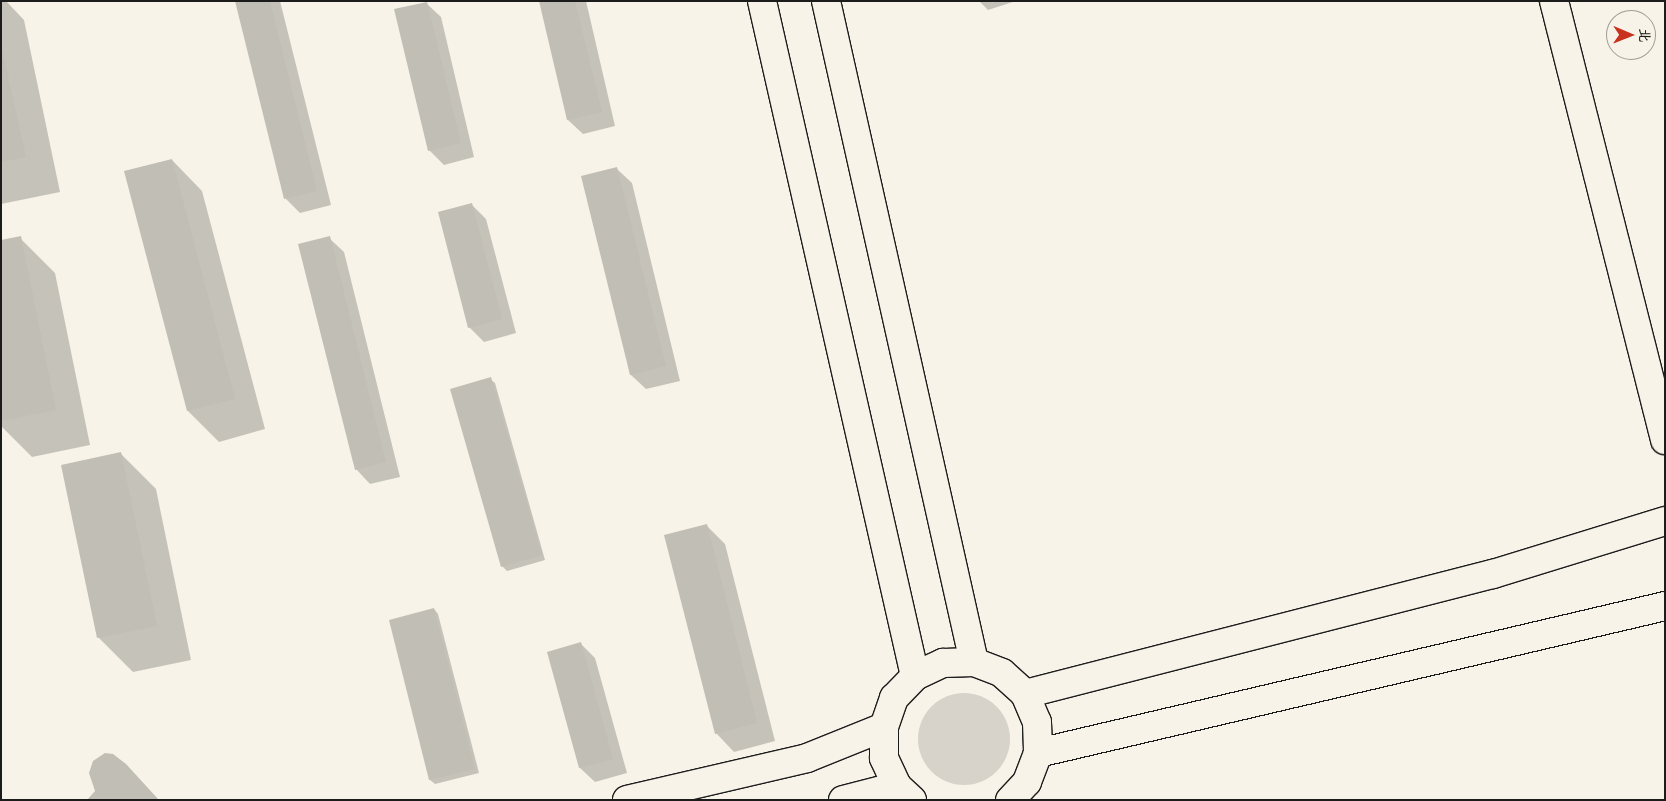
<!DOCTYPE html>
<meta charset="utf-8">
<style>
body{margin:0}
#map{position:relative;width:1666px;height:801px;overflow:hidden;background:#f7f3e8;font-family:"Patrick Hand","LXGW WenKai TC",sans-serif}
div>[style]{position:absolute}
.green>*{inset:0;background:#d7d3cb}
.round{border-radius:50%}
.shadow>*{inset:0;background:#0003}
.building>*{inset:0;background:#c0beb5}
.roads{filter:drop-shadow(1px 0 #1c1c1c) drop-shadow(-1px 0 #1c1c1c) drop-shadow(0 1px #1c1c1c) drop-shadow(0 -1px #1c1c1c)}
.minor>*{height:28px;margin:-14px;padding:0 14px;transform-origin:14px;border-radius:14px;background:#f7f3e8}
span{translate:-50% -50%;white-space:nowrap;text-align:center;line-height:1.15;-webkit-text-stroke:4px #f7f3e8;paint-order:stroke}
.frame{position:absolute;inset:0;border:2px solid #1c1c1c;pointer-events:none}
.north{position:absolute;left:1606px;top:10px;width:50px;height:50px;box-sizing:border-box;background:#f7f3e8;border:1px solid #9f9d96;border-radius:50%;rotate:91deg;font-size:14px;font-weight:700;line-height:20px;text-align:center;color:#1c1c1c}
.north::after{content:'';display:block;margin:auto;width:18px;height:22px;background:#c8321e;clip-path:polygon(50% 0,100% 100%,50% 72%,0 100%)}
</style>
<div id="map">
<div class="green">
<i class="round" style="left:918px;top:693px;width:92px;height:92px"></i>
</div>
<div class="shadow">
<i style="clip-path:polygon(1px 1px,6px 1px,24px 20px,60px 192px,1px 204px)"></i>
<i style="clip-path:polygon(236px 1px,280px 1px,331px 205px,300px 213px,286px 199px)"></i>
<i style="clip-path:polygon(540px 1px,586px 1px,615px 126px,583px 134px,568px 120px)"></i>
<i style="clip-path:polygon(979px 1px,1016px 1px,988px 10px)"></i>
<i style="clip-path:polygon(426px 3px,441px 17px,474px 157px,444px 165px,429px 150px)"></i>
<i style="clip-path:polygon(172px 160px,202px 191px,265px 429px,219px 442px,188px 411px,125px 172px)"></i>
<i style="clip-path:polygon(617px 169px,632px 183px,680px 381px,646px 389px,631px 375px)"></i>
<i style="clip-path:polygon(471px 204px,486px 219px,516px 333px,484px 342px,469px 327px)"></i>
<i style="clip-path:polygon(20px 238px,55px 273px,90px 445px,32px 457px,1px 426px,1px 242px)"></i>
<i style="clip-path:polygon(329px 238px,344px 252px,400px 477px,370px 484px,356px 469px)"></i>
<i style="clip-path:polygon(490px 379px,495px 383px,545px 560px,507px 571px,502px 566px)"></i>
<i style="clip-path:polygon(121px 454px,156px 489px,191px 660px,133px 672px,98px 637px)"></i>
<i style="clip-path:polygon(706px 525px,725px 544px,775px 741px,734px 752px,716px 733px)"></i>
<i style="clip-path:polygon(434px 609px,438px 614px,479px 773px,435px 784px,430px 780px,390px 621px)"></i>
<i style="clip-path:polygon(581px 644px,595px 658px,627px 773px,595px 782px,580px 768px)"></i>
</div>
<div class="building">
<i style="clip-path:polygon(235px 1px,270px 1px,317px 191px,284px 199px)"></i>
<i style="clip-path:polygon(539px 1px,575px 1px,602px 112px,567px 120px)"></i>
<i style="clip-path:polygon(427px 2px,461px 143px,428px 151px,394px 9px)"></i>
<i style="clip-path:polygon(1px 44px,26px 157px,1px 162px)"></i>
<i style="clip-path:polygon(172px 159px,235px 399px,187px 411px,124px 171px)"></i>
<i style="clip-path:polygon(617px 167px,666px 366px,630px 375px,581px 176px)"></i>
<i style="clip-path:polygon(472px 203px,502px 319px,468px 328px,438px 212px)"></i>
<i style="clip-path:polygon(21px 236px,56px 410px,1px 421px,1px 240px)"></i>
<i style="clip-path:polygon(330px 236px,386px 462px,355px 470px,298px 244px)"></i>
<i style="clip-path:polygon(491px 377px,542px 555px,501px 567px,450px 389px)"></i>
<i style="clip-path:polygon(121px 452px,157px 626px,97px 638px,61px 465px)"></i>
<i style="clip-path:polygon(707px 524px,757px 723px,715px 734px,664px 535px)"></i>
<i style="clip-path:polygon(434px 608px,475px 769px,429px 780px,389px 620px)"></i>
<i style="clip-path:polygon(581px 642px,613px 759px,579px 768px,547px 652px)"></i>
<i style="clip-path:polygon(105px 753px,113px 754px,126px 764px,159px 800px,87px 800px,95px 791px,89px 773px,93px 761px)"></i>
</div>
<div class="roads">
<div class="minor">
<i style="left:762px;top:1px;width:692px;rotate:77.23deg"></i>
<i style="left:826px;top:1px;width:677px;rotate:77.38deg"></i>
<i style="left:1554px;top:1px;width:453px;rotate:75.8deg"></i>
<i style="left:1025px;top:694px;width:483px;rotate:-14.4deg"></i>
<i style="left:1493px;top:574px;width:180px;rotate:-17.1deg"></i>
<i style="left:1038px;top:753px;width:644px;rotate:-13.19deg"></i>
<i style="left:627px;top:800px;width:185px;rotate:-13.1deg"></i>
<i style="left:807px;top:758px;width:83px;rotate:-21.9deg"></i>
<i style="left:843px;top:800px;width:56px;rotate:-14.5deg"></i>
<i style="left:912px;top:800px;width:21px;rotate:-137deg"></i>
<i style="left:897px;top:786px;width:31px;rotate:-115deg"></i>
<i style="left:884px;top:758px;width:31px;rotate:-90deg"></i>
<i style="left:884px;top:727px;width:31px;rotate:-71deg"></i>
<i style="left:894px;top:698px;width:30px;rotate:-46deg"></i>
<i style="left:915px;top:676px;width:31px;rotate:-25deg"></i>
<i style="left:943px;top:663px;width:31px;rotate:-2deg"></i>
<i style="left:974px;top:662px;width:30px;rotate:21deg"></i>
<i style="left:1002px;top:673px;width:31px;rotate:42deg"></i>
<i style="left:1025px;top:694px;width:30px;rotate:67deg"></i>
<i style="left:1037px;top:722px;width:31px;rotate:88deg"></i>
<i style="left:1038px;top:753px;width:31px;rotate:111deg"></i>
<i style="left:1027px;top:782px;width:25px;rotate:133deg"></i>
</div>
</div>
<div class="frame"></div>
<div class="north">北</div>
</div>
